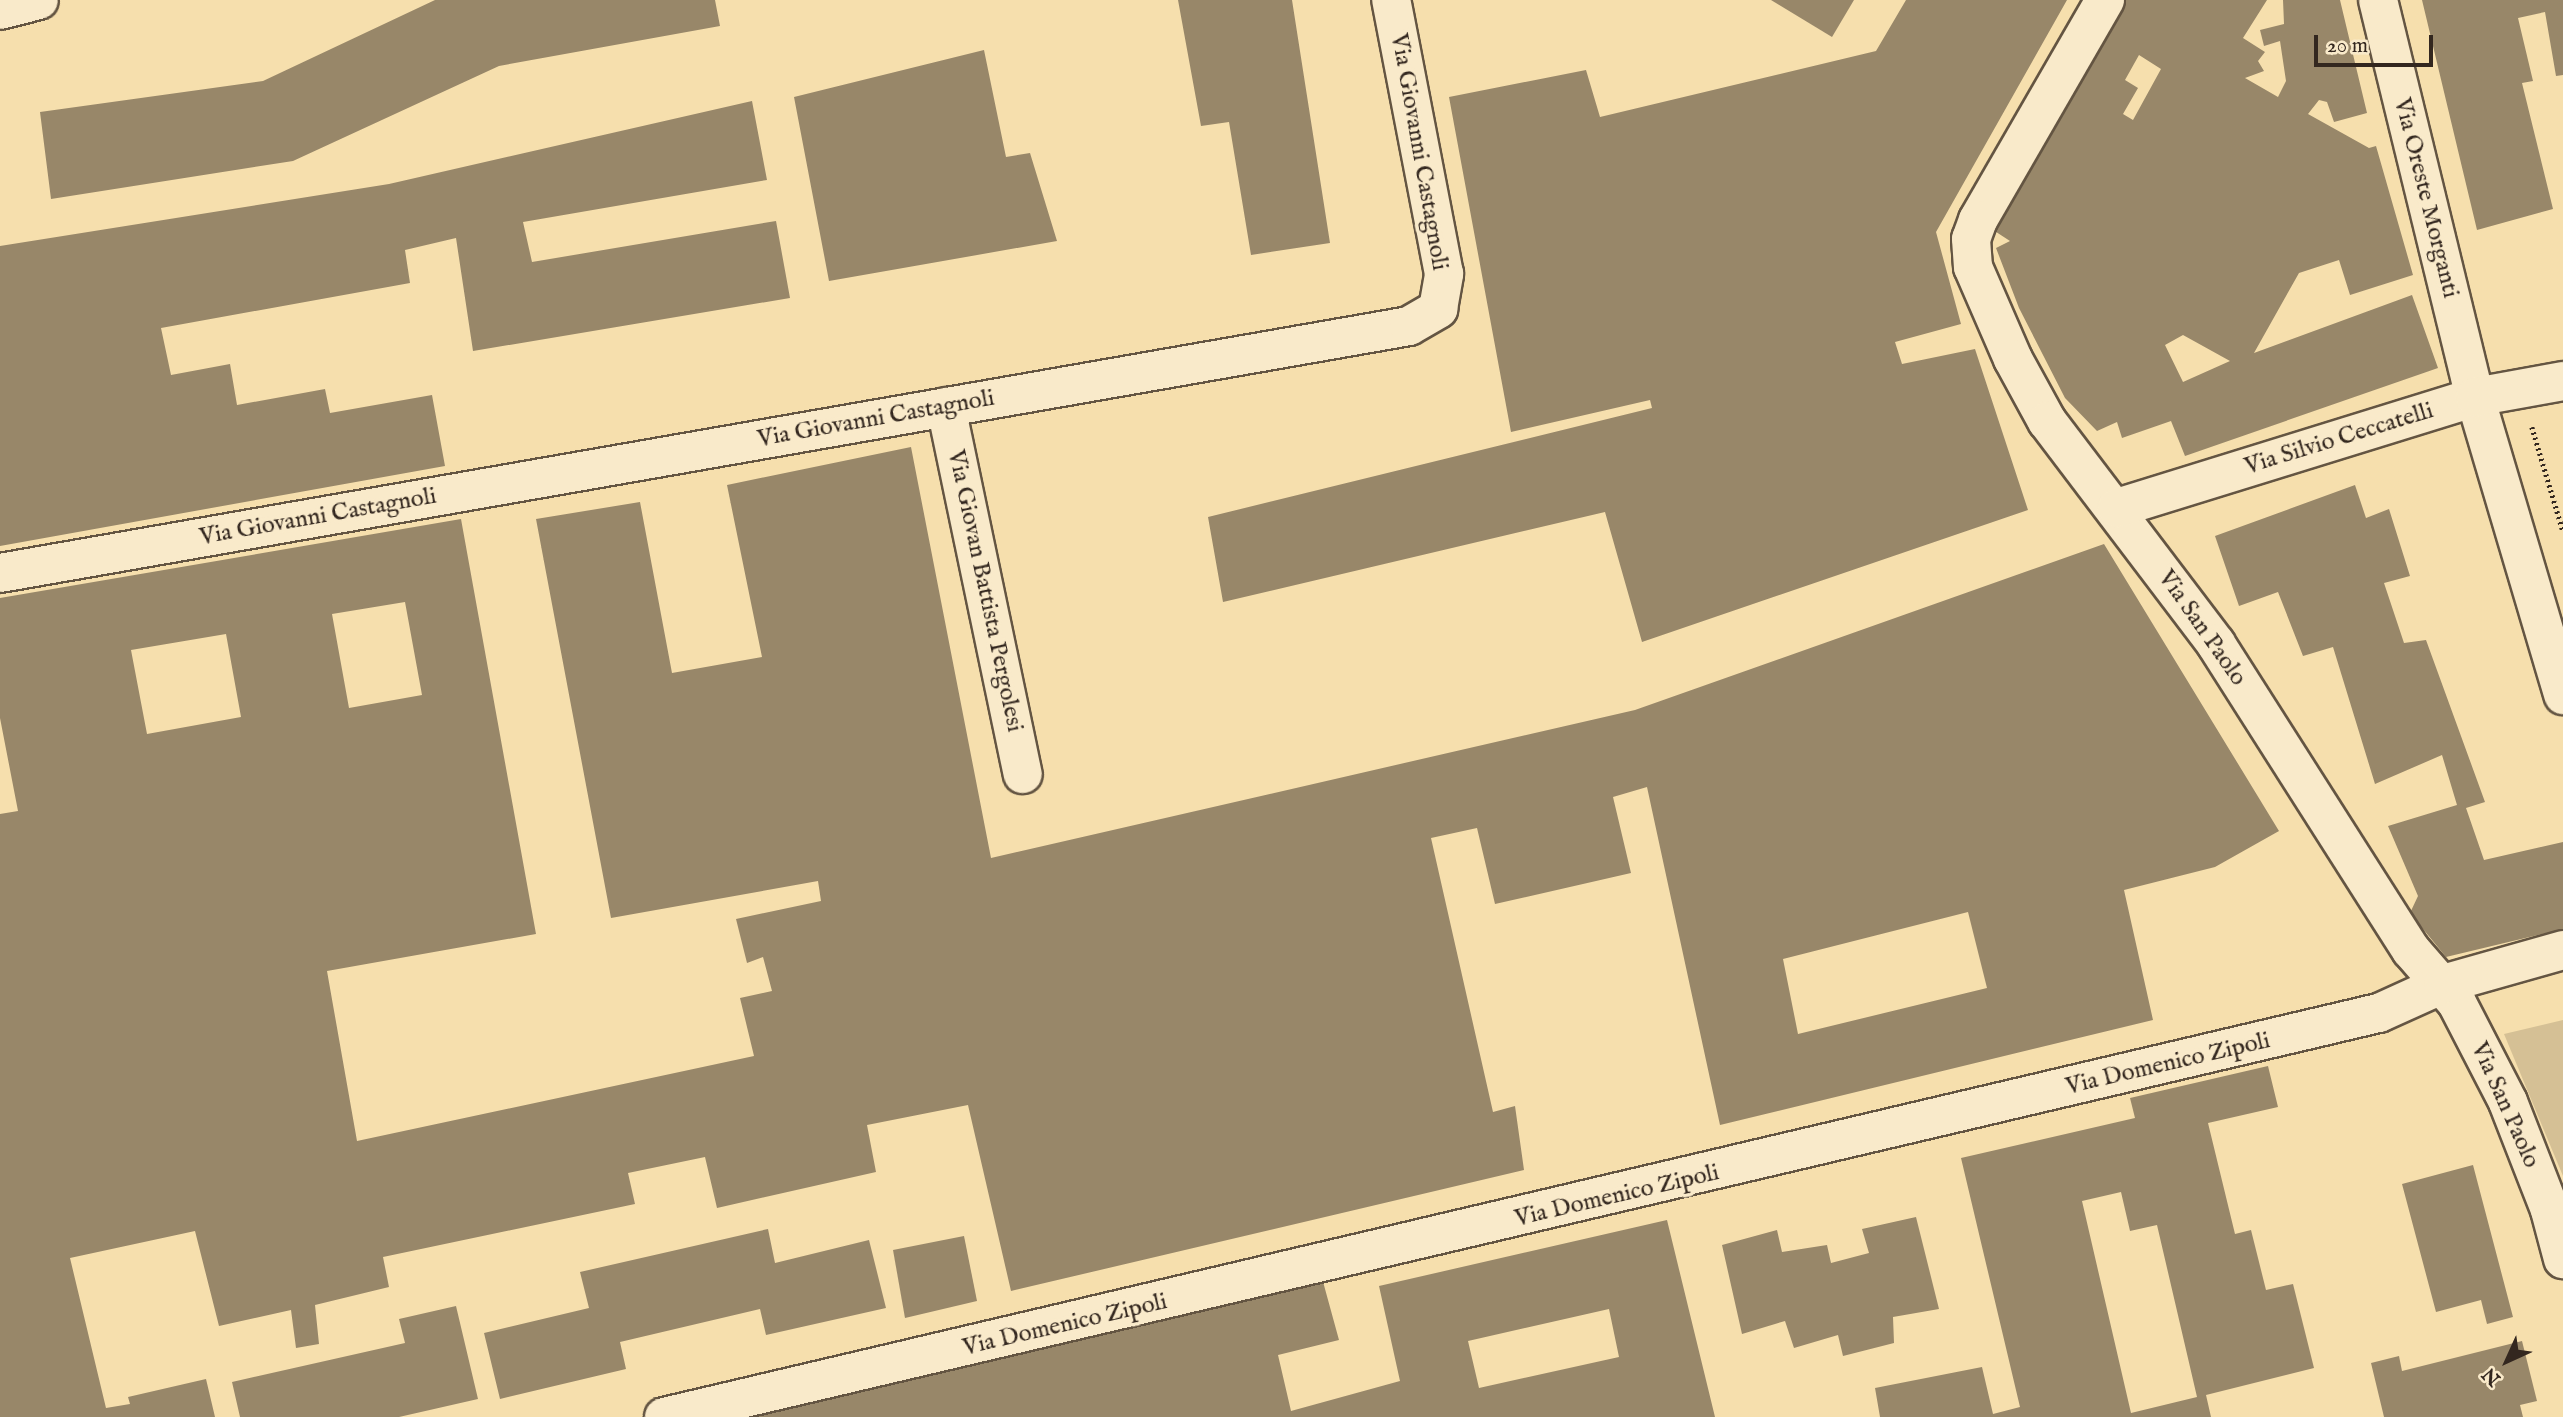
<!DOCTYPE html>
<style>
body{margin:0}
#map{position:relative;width:2563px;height:1417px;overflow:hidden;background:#f6dfad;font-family:"IM FELL English",serif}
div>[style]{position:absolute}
.green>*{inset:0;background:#d5c095}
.building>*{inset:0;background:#988769}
.path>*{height:4.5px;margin-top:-2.25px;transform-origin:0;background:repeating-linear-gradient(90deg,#33271f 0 2px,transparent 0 5.5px)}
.roads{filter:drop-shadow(2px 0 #645542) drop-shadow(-2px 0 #645542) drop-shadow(0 2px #645542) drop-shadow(0 -2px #645542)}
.minor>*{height:38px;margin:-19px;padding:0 19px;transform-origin:19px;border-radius:19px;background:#f9eaca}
span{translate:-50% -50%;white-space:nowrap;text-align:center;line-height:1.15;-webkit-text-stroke:7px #f9eaca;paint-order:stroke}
.street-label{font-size:24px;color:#33271f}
.north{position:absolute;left:2472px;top:1326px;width:70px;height:70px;-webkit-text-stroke:5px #f9eaca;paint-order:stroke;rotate:225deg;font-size:19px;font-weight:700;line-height:28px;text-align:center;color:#33271f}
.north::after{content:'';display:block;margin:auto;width:24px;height:32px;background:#33271f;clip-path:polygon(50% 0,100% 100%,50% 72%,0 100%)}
.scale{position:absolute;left:2314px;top:35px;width:119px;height:32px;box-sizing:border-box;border:4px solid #33271f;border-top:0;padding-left:9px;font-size:21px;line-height:24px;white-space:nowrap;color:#33271f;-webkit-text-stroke:5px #f9eaca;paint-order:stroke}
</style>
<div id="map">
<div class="green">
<i style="clip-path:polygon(2563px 1020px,2563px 1176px,2504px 1034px)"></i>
</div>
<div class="building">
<i style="clip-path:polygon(435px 0,715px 0,720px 26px,499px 66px,293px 161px,51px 199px,40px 112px,263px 81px)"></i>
<i style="clip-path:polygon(1178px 0,1292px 0,1330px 243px,1251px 255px,1229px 122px,1201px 126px)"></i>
<i style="clip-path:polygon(1771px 0,1854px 0,1832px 37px)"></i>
<i style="clip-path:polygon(1906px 0,2067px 0,1936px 232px,1961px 324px,1895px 342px,1902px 364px,1975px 349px,2028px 510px,1642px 642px,1605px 512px,1223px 602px,1208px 517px,1652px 408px,1650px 400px,1511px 432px,1449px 97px,1586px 70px,1600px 117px,1876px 51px)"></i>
<i style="clip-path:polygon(evenodd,2125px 0,2267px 0,2243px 38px,2265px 52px,2258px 61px,2264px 71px,2245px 78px,2278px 97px,2286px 81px,2280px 41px,2264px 46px,2260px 30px,2284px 24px,2283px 0,2340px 0,2367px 113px,2334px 122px,2327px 102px,2319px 100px,2308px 114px,2369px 148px,2376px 146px,2413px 275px,2350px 295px,2339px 260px,2299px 273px,2254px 353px,2412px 295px,2438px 368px,2185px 456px,2171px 421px,2122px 438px,2117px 422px,2097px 431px,2065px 398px,2019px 308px,1996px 248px,2010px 241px,1990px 228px,2125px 0,2139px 55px,2161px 69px,2133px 120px,2123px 114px,2138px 88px,2125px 80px,2139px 55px,2125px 0,2183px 335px,2230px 361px,2183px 382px,2165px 345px,2183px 335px)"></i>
<i style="clip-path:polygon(2422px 0,2563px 0,2563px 75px,2556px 76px,2545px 12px,2518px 18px,2533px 81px,2522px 83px,2553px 209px,2477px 230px)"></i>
<i style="clip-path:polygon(984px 50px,1006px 157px,1030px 153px,1057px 241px,829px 281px,794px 97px)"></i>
<i style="clip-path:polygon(752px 101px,767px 180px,523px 222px,532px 262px,776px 221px,790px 298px,473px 351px,456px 238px,405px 250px,410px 283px,161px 328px,171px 375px,230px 364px,237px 405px,325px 389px,330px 413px,432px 395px,445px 466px,0 546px,0 246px,389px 184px)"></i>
<i style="clip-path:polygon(evenodd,911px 447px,991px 858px,1635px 710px,2104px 544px,2279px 831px,2215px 867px,2124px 890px,2153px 1020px,1720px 1125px,1647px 787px,1613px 797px,1631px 873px,1495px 904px,1477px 828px,1431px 838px,1493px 1112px,1515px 1106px,1524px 1170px,1011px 1291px,968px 1105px,867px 1125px,876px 1172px,717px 1208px,705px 1157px,628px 1173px,635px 1204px,383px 1257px,389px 1287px,315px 1305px,319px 1344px,296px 1348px,291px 1310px,219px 1326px,195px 1231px,70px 1258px,106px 1408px,130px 1404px,128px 1397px,206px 1379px,215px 1417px,0 1417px,0 814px,18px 811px,0 718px,0 598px,461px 519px,536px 934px,327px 971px,357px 1141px,754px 1056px,740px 998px,772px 991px,763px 957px,747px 963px,736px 919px,821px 901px,818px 881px,611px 918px,536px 519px,640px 502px,672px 673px,762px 657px,727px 485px,911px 447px,405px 602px,422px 695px,349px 708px,332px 614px,405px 602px,911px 447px,226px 634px,241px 717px,147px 734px,131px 650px,226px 634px,911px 447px,1968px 912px,1987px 988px,1798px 1034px,1783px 959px,1968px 912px)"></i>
<i style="clip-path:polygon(2355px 485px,2366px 518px,2389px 509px,2410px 576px,2384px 583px,2404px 643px,2426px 640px,2485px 802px,2466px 808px,2484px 860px,2563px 842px,2563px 929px,2446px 957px,2410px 913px,2418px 896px,2388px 826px,2457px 805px,2442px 755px,2375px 784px,2333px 647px,2303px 656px,2278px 592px,2239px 606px,2215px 536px)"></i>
<i style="clip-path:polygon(evenodd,2268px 1066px,2278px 1107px,2208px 1123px,2235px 1234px,2251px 1230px,2266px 1290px,2293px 1284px,2314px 1368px,2206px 1395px,2211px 1417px,1880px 1417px,1875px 1388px,1982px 1367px,1993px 1414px,2020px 1407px,1961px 1158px,2135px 1118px,2130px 1098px,2268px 1066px,2121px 1192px,2130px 1231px,2157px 1225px,2197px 1397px,2131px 1413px,2082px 1201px,2121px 1192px)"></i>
<i style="clip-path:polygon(2473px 1165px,2513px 1317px,2487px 1324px,2481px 1300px,2436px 1312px,2402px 1184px)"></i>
<i style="clip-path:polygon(1916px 1217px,1939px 1309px,1893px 1317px,1894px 1343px,1843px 1356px,1838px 1335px,1794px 1348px,1785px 1321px,1742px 1334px,1722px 1245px,1777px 1230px,1782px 1252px,1827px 1245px,1831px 1263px,1869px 1253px,1862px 1229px)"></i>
<i style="clip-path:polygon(evenodd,1667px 1220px,1715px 1417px,739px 1417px,1322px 1278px,1339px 1340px,1278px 1355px,1291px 1411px,1400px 1381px,1379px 1286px,1667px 1220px,1609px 1309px,1619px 1357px,1479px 1388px,1468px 1341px,1609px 1309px)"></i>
<i style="clip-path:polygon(768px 1229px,775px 1263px,869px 1240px,886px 1308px,766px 1335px,760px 1309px,620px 1342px,626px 1369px,500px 1399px,484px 1333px,589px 1308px,580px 1272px)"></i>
<i style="clip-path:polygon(964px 1236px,977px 1301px,905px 1318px,893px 1250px)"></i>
<i style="clip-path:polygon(456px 1306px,478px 1399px,399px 1417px,240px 1417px,232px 1382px,405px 1343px,399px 1319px)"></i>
<i style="clip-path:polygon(2522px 1341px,2537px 1401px,2520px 1405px,2523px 1417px,2384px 1417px,2371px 1363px,2399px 1356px,2402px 1371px)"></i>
</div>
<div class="path">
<i style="left:2532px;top:427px;width:109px;rotate:73.4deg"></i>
</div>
<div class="roads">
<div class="minor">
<i style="left:2105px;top:0;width:254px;rotate:120deg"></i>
<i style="left:1978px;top:220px;width:20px;rotate:110deg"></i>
<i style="left:1971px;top:239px;width:28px;rotate:86deg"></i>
<i style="left:1973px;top:267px;width:100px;rotate:66.5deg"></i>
<i style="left:2013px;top:359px;width:71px;rotate:61.3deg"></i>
<i style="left:2047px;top:421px;width:280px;rotate:52.8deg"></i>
<i style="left:2216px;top:644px;width:363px;rotate:57.5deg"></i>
<i style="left:2411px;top:950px;width:70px;rotate:49deg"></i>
<i style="left:2457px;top:1003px;width:111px;rotate:62.7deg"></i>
<i style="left:2508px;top:1102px;width:116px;rotate:68.7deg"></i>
<i style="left:2550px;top:1210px;width:51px;rotate:75.1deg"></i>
<i style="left:2378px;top:0;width:409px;rotate:76.3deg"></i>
<i style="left:2475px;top:397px;width:311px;rotate:73.5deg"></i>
<i style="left:0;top:10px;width:40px;rotate:-14.4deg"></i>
<i style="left:946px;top:407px;width:375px;rotate:78.2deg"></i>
<i style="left:2117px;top:508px;width:375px;rotate:-17.2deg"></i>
<i style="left:2475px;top:397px;width:89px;rotate:-10.3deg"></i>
<i style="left:0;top:573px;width:1430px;rotate:-9.94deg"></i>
<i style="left:1409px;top:326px;width:34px;rotate:-30deg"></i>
<i style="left:1438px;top:309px;width:36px;rotate:-80deg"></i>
<i style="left:1444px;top:274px;width:279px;rotate:-100.9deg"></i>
<i style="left:664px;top:1417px;width:1762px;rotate:-13.26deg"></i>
<i style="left:2379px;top:1013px;width:70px;rotate:-24.4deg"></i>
<i style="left:2443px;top:984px;width:125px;rotate:-15.8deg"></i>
</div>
</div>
<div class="street-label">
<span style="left:1419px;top:152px;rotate:80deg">Via Giovanni Castagnoli</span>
<span style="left:2426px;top:198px;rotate:76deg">Via Oreste Morganti</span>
<span style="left:876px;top:419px;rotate:-10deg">Via Giovanni Castagnoli</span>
<span style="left:2339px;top:439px;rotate:-17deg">Via Silvio Ceccatelli</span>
<span style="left:318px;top:517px;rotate:-10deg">Via Giovanni Castagnoli</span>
<span style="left:985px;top:591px;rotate:78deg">Via Giovan Battista Pergolesi</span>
<span style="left:2202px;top:628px;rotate:55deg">Via San Paolo</span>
<span style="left:2168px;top:1064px;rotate:-13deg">Via Domenico Zipoli</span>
<span style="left:2505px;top:1105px;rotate:66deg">Via San Paolo</span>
<span style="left:1617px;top:1196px;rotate:-13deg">Via Domenico Zipoli</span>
<span style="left:1065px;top:1325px;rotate:-13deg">Via Domenico Zipoli</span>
</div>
<div class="north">N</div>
<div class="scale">20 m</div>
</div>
